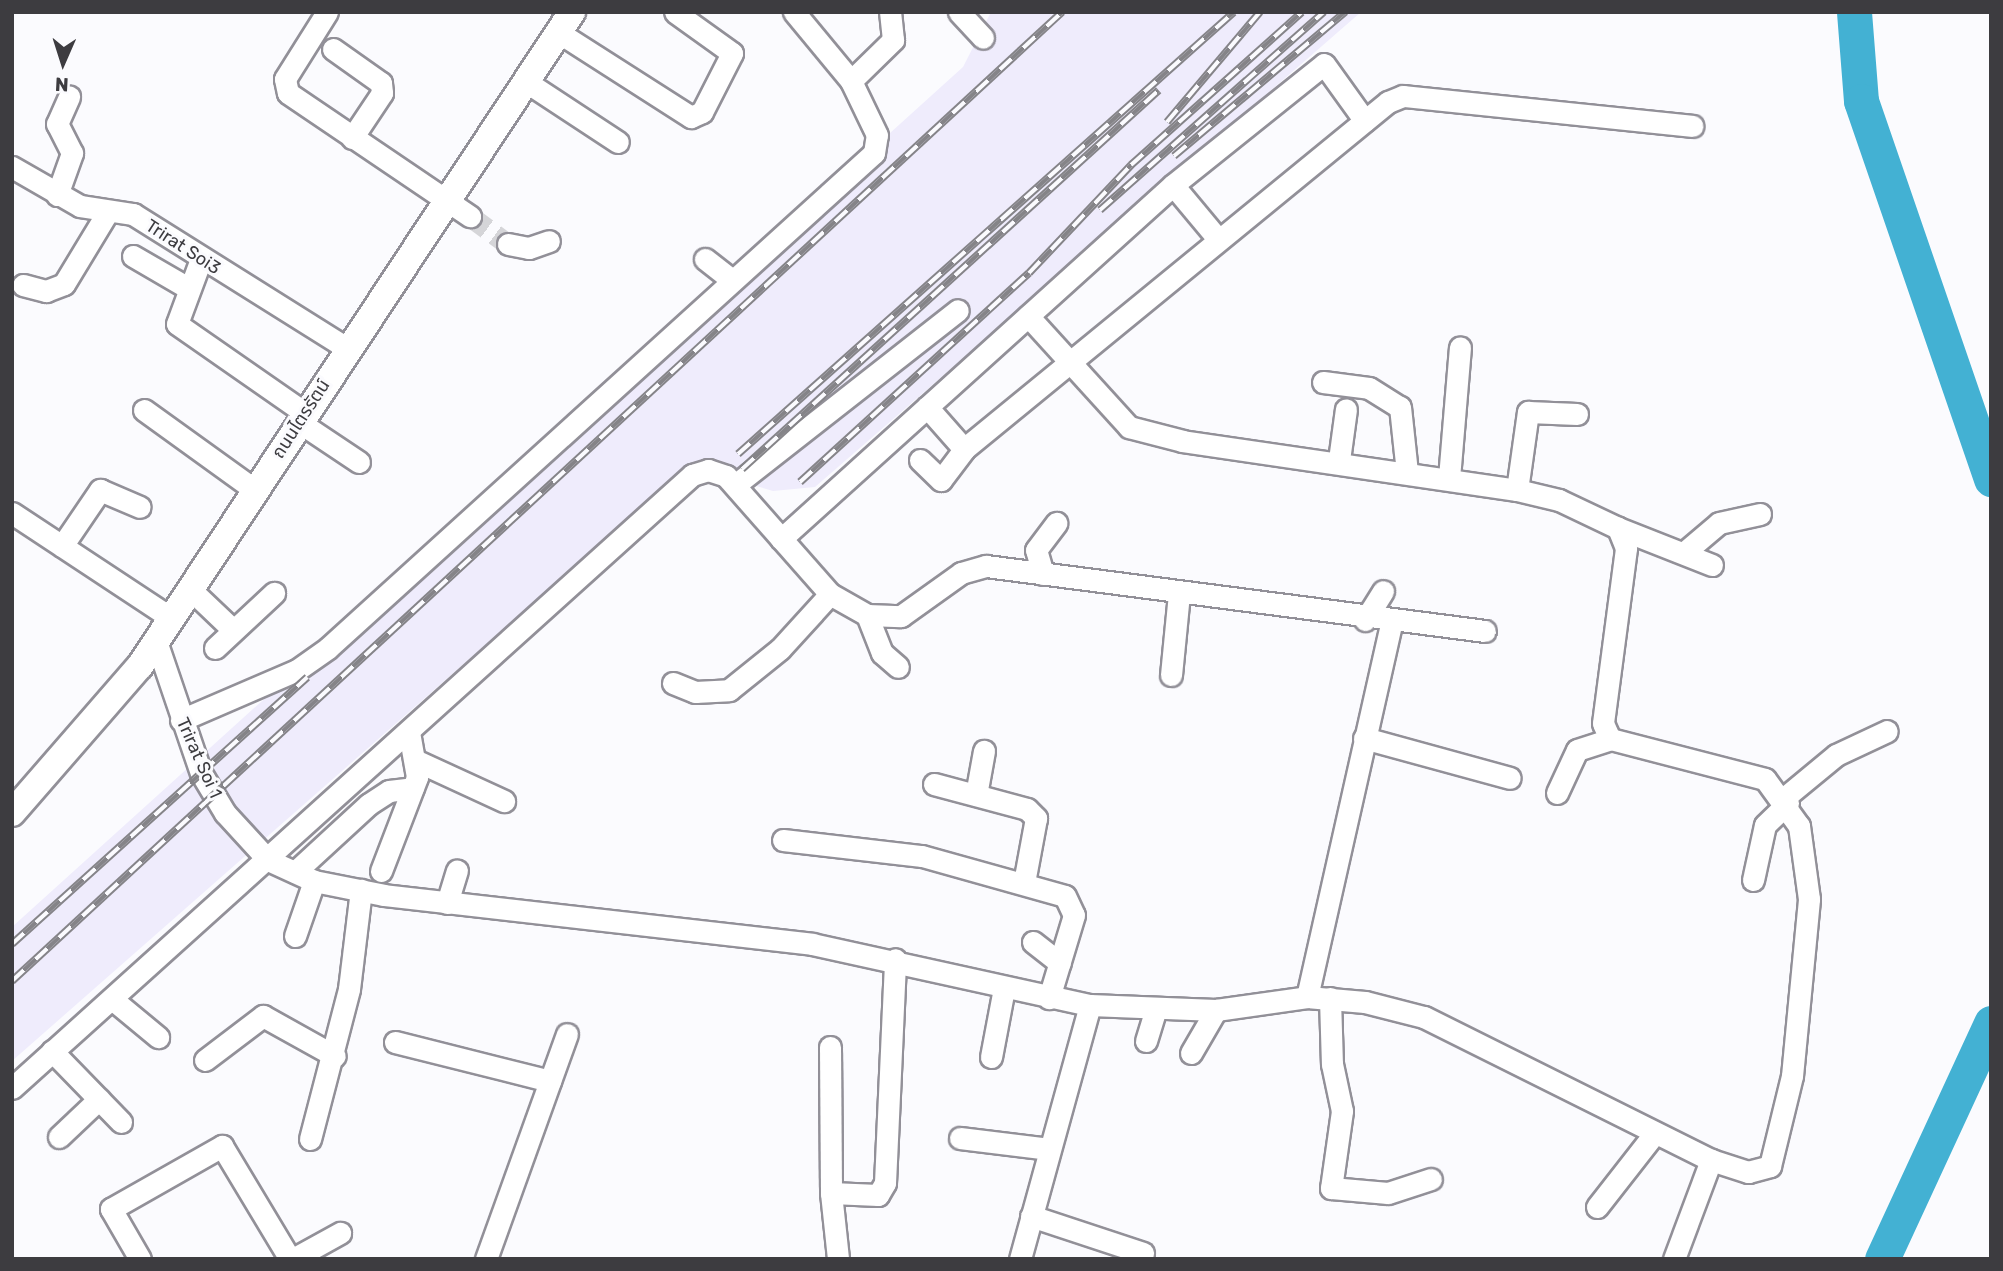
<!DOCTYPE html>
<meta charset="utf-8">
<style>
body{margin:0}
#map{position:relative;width:2003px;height:1271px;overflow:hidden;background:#fbfbfe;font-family:Rubik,"Noto Sans Thai",sans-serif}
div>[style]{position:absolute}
.built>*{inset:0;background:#efecfc}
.river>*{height:35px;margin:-17.5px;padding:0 17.5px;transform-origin:17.5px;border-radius:17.5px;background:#43b1d3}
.minor-tunnel>*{height:21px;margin-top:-10.5px;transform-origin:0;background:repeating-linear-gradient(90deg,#d5d5d8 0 21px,transparent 0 31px)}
.roads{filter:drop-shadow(2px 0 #929098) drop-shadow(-2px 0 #929098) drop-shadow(0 2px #929098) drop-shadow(0 -2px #929098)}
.minor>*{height:21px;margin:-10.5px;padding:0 10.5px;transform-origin:10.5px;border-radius:10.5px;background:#fff}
.major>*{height:26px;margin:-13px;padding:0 13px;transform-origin:13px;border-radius:13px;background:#fff}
.rail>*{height:8px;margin-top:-4px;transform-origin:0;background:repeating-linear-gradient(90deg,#fbfbfe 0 16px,#858488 0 32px);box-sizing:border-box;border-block:2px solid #858488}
span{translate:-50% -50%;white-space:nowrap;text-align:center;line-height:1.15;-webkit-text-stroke:6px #fbfbfe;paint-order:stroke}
.street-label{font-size:18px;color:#3d3c40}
.frame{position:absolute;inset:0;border:14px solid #3d3c40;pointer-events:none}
.north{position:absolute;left:28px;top:28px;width:70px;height:70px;-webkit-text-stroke:5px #fbfbfe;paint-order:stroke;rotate:183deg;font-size:19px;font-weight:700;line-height:28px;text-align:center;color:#3d3c40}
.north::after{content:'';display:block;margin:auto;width:24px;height:32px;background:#3d3c40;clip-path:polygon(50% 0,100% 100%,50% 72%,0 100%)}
</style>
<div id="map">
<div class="built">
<i style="clip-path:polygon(991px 12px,1361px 12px,815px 487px,773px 491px,689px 466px,12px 1061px,12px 927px,963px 67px)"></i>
</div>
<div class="river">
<i style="left:1854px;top:12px;width:89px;rotate:85.5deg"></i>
<i style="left:1861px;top:101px;width:400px;rotate:71deg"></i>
<i style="left:1882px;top:1259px;width:260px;rotate:-65.2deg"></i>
</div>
<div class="minor-tunnel">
<i style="left:470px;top:216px;width:47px;rotate:36.4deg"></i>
</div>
<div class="roads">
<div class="minor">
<i style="left:327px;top:12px;width:79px;rotate:122.1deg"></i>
<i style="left:285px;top:79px;width:14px;rotate:78deg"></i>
<i style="left:288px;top:93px;width:220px;rotate:34.1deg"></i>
<i style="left:794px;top:12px;width:89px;rotate:50.4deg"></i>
<i style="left:959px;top:12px;width:35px;rotate:47deg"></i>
<i style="left:558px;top:32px;width:158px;rotate:32.6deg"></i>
<i style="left:691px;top:117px;width:12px;rotate:-24deg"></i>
<i style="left:702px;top:112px;width:66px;rotate:-63deg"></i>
<i style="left:732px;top:53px;width:70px;rotate:-144.3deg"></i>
<i style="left:333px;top:49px;width:59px;rotate:35.3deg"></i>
<i style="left:381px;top:83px;width:10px;rotate:84deg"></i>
<i style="left:382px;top:93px;width:54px;rotate:123.7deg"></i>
<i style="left:525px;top:81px;width:111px;rotate:33.3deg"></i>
<i style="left:12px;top:167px;width:78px;rotate:29.8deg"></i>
<i style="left:80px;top:206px;width:54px;rotate:8.6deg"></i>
<i style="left:133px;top:214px;width:252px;rotate:32.1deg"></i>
<i style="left:1173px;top:185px;width:70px;rotate:50.2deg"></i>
<i style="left:57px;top:195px;width:45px;rotate:-70.3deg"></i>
<i style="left:72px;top:153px;width:33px;rotate:-117deg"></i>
<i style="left:57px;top:124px;width:30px;rotate:-66deg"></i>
<i style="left:508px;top:244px;width:21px;rotate:11deg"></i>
<i style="left:529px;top:248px;width:21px;rotate:-19deg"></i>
<i style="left:133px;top:256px;width:64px;rotate:30.2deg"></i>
<i style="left:201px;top:259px;width:69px;rotate:110.3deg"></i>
<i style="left:177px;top:324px;width:156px;rotate:34.8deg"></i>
<i style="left:705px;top:259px;width:34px;rotate:38deg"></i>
<i style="left:23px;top:285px;width:24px;rotate:15deg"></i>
<i style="left:46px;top:291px;width:19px;rotate:-21deg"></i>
<i style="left:64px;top:284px;width:83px;rotate:-58.8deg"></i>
<i style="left:1323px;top:382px;width:46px;rotate:7.4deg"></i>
<i style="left:1369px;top:388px;width:36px;rotate:32deg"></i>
<i style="left:1400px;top:407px;width:65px;rotate:83.9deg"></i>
<i style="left:927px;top:407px;width:56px;rotate:48.6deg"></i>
<i style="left:964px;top:449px;width:548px;rotate:-39.3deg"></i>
<i style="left:1388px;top:102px;width:16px;rotate:-22deg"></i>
<i style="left:1403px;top:96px;width:291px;rotate:5.9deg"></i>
<i style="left:144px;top:410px;width:137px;rotate:35.8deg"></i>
<i style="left:299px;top:422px;width:72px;rotate:33.7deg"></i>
<i style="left:920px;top:460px;width:29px;rotate:44deg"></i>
<i style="left:941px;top:480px;width:39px;rotate:-53deg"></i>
<i style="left:1339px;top:460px;width:51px;rotate:-82.2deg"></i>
<i style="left:1449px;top:478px;width:131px;rotate:-85.2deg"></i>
<i style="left:735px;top:485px;width:283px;rotate:-38.1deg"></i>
<i style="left:1517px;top:490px;width:79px;rotate:-82deg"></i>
<i style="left:1528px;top:412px;width:49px;rotate:2.3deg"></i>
<i style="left:12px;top:513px;width:191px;rotate:33.4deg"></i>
<i style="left:1618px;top:528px;width:101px;rotate:21.5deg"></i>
<i style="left:781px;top:539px;width:528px;rotate:-42.08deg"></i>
<i style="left:1173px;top:185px;width:193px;rotate:-38.7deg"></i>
<i style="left:1324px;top:64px;width:70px;rotate:54.3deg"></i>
<i style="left:62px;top:546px;width:68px;rotate:-55.8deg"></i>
<i style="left:100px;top:490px;width:43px;rotate:23deg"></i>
<i style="left:1686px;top:551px;width:43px;rotate:-40.3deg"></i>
<i style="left:1719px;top:523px;width:42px;rotate:-12.4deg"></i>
<i style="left:1043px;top:574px;width:25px;rotate:-106deg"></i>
<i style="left:1036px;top:550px;width:34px;rotate:-53deg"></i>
<i style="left:190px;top:589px;width:59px;rotate:43.6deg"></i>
<i style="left:867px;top:615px;width:41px;rotate:68.5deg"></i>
<i style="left:882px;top:653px;width:21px;rotate:41deg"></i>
<i style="left:1365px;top:620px;width:34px;rotate:-58deg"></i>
<i style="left:156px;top:641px;width:139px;rotate:71.2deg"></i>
<i style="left:201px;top:773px;width:47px;rotate:59deg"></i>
<i style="left:225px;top:813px;width:64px;rotate:47.5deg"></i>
<i style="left:268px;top:860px;width:51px;rotate:24.5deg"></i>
<i style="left:314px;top:881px;width:71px;rotate:11.3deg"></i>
<i style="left:384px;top:895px;width:431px;rotate:6.5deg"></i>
<i style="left:812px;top:944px;width:285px;rotate:12.4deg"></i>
<i style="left:1090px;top:1005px;width:126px;rotate:2.3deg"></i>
<i style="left:1216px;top:1010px;width:92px;rotate:-8.1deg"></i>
<i style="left:1307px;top:997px;width:58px;rotate:4.9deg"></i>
<i style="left:1365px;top:1002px;width:61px;rotate:14.3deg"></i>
<i style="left:1424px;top:1017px;width:321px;rotate:26.5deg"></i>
<i style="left:1711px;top:1160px;width:39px;rotate:18deg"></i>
<i style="left:1748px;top:1172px;width:23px;rotate:-15deg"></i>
<i style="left:1770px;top:1166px;width:93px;rotate:-76.3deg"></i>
<i style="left:1792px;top:1076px;width:178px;rotate:-84.5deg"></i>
<i style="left:1809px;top:899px;width:74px;rotate:-97.8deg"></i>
<i style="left:1799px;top:826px;width:58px;rotate:-125.9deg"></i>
<i style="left:1765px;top:779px;width:160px;rotate:-165.5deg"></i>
<i style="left:1610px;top:739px;width:17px;rotate:-114deg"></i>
<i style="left:1603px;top:723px;width:177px;rotate:-82.5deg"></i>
<i style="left:1626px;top:548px;width:22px;rotate:-112deg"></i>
<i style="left:1618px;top:528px;width:65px;rotate:-154.6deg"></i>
<i style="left:1559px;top:500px;width:43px;rotate:-166.6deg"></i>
<i style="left:1517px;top:490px;width:338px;rotate:-171.7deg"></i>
<i style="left:1183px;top:441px;width:56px;rotate:-165.5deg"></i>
<i style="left:1129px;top:427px;width:150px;rotate:-132.3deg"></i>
<i style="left:215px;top:648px;width:81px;rotate:-43deg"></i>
<i style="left:1171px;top:675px;width:82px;rotate:-84.4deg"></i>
<i style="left:673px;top:683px;width:24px;rotate:22deg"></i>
<i style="left:695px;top:692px;width:34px;rotate:-3deg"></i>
<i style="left:729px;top:690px;width:65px;rotate:-38.8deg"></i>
<i style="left:780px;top:649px;width:74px;rotate:-47.7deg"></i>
<i style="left:181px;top:720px;width:126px;rotate:-23.3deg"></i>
<i style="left:297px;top:670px;width:38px;rotate:-35deg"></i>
<i style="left:328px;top:648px;width:737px;rotate:-42.2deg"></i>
<i style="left:874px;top:153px;width:18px;rotate:-81deg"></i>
<i style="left:877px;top:135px;width:60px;rotate:-115.7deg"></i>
<i style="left:851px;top:81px;width:59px;rotate:-44.3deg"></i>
<i style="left:893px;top:40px;width:28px;rotate:-96deg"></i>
<i style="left:1364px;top:738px;width:151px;rotate:15.3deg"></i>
<i style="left:417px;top:761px;width:96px;rotate:24.7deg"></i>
<i style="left:934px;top:784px;width:96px;rotate:15deg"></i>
<i style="left:1027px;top:809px;width:13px;rotate:45deg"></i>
<i style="left:1036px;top:818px;width:66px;rotate:100.5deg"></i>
<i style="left:1557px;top:793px;width:47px;rotate:-65.1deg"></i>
<i style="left:1577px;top:750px;width:35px;rotate:-18deg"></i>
<i style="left:976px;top:795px;width:45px;rotate:-79.7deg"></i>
<i style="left:1784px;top:798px;width:67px;rotate:-39.6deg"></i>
<i style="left:1836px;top:755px;width:56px;rotate:-25.2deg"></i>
<i style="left:783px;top:840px;width:140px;rotate:6.6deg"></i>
<i style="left:922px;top:856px;width:148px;rotate:15.6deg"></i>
<i style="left:1065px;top:896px;width:21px;rotate:65deg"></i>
<i style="left:1074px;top:915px;width:87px;rotate:106.8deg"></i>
<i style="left:381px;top:871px;width:101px;rotate:-69deg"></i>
<i style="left:417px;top:777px;width:46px;rotate:-100.1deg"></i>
<i style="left:295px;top:872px;width:100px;rotate:-42.6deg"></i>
<i style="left:369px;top:804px;width:24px;rotate:-33deg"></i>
<i style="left:389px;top:791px;width:24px;rotate:-7deg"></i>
<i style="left:1753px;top:880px;width:56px;rotate:-77.7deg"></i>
<i style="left:1765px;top:825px;width:32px;rotate:-44deg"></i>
<i style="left:447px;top:903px;width:34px;rotate:-73deg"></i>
<i style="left:295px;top:936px;width:58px;rotate:-70.9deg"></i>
<i style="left:1033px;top:942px;width:34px;rotate:38deg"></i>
<i style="left:1307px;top:997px;width:382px;rotate:-77.3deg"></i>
<i style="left:1330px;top:998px;width:66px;rotate:88.3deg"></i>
<i style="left:1332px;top:1064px;width:48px;rotate:78deg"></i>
<i style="left:1342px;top:1111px;width:78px;rotate:98.1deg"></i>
<i style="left:1331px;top:1188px;width:57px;rotate:5deg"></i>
<i style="left:1388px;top:1193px;width:45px;rotate:-18deg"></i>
<i style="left:112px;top:999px;width:60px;rotate:39.6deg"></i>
<i style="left:1146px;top:1041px;width:34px;rotate:-73deg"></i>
<i style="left:395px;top:1042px;width:160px;rotate:14.1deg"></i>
<i style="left:830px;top:1047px;width:146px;rotate:89.6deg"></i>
<i style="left:831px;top:1193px;width:47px;rotate:2.4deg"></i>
<i style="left:878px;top:1195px;width:14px;rotate:-60deg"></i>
<i style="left:885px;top:1183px;width:224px;rotate:-87.4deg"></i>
<i style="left:52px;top:1051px;width:99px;rotate:45.8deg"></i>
<i style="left:1191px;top:1053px;width:50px;rotate:-59.8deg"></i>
<i style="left:991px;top:1057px;width:70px;rotate:-79.3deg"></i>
<i style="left:205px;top:1060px;width:73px;rotate:-37.2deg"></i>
<i style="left:263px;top:1016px;width:82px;rotate:29.1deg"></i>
<i style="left:12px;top:1088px;width:916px;rotate:-42.03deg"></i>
<i style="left:692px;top:475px;width:17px;rotate:-17deg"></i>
<i style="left:708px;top:470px;width:19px;rotate:18deg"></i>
<i style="left:726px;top:476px;width:157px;rotate:48.6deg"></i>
<i style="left:830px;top:594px;width:43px;rotate:29.6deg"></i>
<i style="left:867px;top:615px;width:34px;rotate:2deg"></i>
<i style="left:901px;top:616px;width:74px;rotate:-35.6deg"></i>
<i style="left:961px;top:573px;width:26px;rotate:-16deg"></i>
<i style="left:986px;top:566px;width:503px;rotate:7.42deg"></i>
<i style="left:59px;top:1137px;width:55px;rotate:-43.5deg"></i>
<i style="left:960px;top:1138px;width:90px;rotate:7deg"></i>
<i style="left:310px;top:1139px;width:155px;rotate:-75.4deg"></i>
<i style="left:349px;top:989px;width:100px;rotate:-83.1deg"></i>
<i style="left:831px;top:1193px;width:66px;rotate:83.9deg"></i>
<i style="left:1597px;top:1207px;width:93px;rotate:-52deg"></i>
<i style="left:1031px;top:1216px;width:118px;rotate:18.3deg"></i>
<i style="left:140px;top:1259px;width:58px;rotate:-120.1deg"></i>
<i style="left:111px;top:1209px;width:128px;rotate:-29.6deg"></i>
<i style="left:222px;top:1146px;width:132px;rotate:59deg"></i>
<i style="left:293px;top:1259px;width:54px;rotate:-29deg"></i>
<i style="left:486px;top:1259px;width:239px;rotate:-70.2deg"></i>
<i style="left:1020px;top:1259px;width:263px;rotate:-74.6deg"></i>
<i style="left:1674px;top:1259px;width:106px;rotate:-69.5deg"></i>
</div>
<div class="major">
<i style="left:12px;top:813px;width:195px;rotate:-49deg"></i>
<i style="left:140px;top:666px;width:784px;rotate:-56.55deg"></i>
</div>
</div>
<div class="rail">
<i style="left:1167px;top:122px;width:144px;rotate:-49.8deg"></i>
<i style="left:1174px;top:156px;width:224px;rotate:-40.1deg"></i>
<i style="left:1100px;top:210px;width:299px;rotate:-41.5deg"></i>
<i style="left:738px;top:454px;width:664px;rotate:-41.71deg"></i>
<i style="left:742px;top:469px;width:563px;rotate:-42.27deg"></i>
<i style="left:800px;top:482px;width:310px;rotate:-42.4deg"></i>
<i style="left:1029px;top:273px;width:149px;rotate:-46.6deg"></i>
<i style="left:1131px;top:165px;width:229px;rotate:-41.8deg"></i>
<i style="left:12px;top:944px;width:398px;rotate:-42.1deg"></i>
<i style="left:12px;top:981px;width:1429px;rotate:-42.7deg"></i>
</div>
<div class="street-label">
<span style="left:183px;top:247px;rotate:33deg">Trirat Soi3</span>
<span style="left:301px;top:419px;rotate:-57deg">ถนนไตรรัตน์</span>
<span style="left:199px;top:758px;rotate:66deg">Trirat Soi 1</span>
</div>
<div class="frame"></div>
<div class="north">N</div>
</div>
